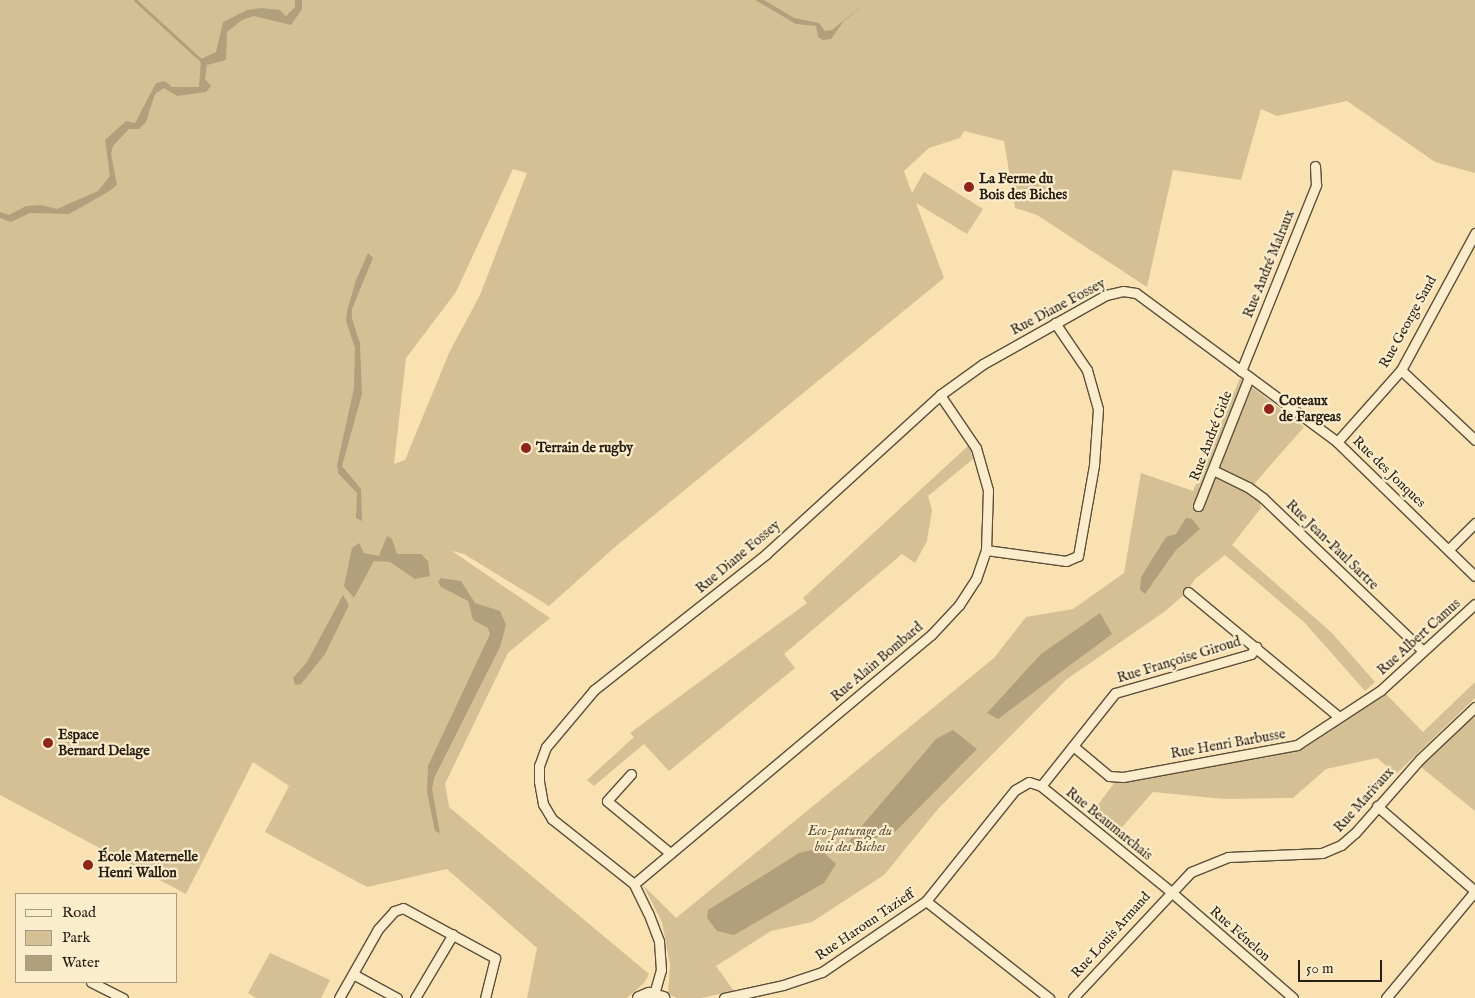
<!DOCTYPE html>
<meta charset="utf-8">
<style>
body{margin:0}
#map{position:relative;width:1475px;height:998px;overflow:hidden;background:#f9e1b1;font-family:"IM FELL English",serif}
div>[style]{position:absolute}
.green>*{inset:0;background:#d5c096}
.water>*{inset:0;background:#b29f7b}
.stream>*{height:3px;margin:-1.5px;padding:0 1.5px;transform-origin:1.5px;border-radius:1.5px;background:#b29f7b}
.roads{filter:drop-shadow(1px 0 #5c4f3a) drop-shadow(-1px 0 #5c4f3a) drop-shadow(0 1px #5c4f3a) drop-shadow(0 -1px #5c4f3a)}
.street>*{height:9px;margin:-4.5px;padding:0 4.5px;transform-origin:4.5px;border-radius:4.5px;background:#fbeccc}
.secondary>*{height:12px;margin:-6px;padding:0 6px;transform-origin:6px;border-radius:6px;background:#fbeccc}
.dots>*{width:14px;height:14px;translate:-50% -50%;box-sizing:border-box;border:2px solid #fbeccc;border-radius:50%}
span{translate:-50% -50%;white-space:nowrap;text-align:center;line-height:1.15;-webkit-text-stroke:4.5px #fbeccc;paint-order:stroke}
.poi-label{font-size:14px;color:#271e13;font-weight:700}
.left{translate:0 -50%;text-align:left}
.street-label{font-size:14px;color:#271e13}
.park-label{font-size:14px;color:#5b4f3a;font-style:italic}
.legend{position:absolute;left:15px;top:893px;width:162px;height:90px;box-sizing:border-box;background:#fbeccc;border:1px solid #a69a82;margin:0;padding:6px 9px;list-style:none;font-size:15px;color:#271e13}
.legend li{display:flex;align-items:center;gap:10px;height:25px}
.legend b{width:25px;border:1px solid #a69a82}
.scale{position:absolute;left:1298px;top:960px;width:84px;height:22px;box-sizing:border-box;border:2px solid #271e13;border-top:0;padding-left:6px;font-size:15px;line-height:18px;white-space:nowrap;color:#271e13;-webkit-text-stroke:4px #fbeccc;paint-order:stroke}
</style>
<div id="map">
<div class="green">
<i style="clip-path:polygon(evenodd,0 0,1475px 0,1475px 173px,1435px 162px,1347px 101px,1277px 116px,1261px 109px,1241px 180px,1173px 170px,1147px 287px,1037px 215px,1015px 208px,1004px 141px,964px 131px,960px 138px,929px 148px,904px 171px,912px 193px,924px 172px,983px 209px,967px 234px,916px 203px,944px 278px,615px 547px,549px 606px,464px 554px,452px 551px,550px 618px,508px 653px,445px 784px,449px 807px,649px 974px,644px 983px,627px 998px,527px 998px,537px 948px,447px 869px,367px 887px,265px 832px,289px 786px,253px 762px,186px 894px,0 795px,0 0,513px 169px,527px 173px,480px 295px,449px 353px,405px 460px,394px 464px,406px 358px,456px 292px,513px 169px)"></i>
<i style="clip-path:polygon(1240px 378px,1304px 427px,1255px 483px,1261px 508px,1232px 545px,1332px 633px,1375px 682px,1365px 691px,1304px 622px,1225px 555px,1195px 579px,1186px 593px,1164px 612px,1067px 679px,938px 809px,884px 875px,812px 922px,771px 931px,716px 966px,734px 991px,701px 998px,677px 998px,668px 994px,670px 965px,662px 922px,643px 885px,676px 918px,994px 658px,1026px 617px,1073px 609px,1124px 573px,1141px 473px,1193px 491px)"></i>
<i style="clip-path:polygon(969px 445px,973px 459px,928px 496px,932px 510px,927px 541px,915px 563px,902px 554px,784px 654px,795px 668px,669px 771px,644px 744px,594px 786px,587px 780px,634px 737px,630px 733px,807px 603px,803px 598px)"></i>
<i style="clip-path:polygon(1475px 682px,1475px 698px,1396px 774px,1377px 758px,1326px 769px,1293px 798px,1224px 799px,1153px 792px,1115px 835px,1091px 814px,1115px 782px,1269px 757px,1305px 748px,1386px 694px,1423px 732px)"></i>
<i style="clip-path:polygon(1475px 715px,1475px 811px,1421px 767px)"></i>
<i style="clip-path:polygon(270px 953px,330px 980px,321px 998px,256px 998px,248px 993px)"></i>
</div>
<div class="water">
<i style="clip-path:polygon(295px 0,302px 0,302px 9px,291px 25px,254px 16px,242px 20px,227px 32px,226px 60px,207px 65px,205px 79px,211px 86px,206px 92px,177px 96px,164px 88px,155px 94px,146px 122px,139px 129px,129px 129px,113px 146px,111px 154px,117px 185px,108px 192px,69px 214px,30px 213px,11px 222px,0 218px,0 212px,9px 215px,26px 206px,41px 205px,57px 209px,98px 191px,110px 176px,105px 140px,126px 121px,135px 123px,156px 83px,165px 81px,172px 87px,199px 87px,201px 59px,216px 52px,223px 22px,247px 10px,261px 8px,280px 10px,286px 16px,295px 7px)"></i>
<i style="clip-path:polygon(755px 0,764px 0,794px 18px,819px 23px,825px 31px,832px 30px,869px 0,843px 22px,831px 39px,823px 40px,818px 37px,816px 26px,796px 24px)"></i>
<i style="clip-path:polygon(368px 253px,373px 258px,352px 309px,352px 319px,360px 343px,362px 394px,342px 466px,361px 489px,362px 521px,356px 518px,357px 493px,338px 473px,337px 465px,354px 388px,355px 348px,346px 321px,347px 311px,356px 280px)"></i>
<i style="clip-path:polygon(1186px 518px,1192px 519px,1200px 529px,1176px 550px,1145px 594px,1140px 590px,1141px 577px,1166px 537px,1176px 534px)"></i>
<i style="clip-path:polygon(387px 536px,392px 539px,397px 554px,421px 554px,428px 561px,430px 576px,415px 579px,390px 562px,374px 561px,354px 598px,344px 586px,352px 548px,359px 543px,364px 553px,379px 556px)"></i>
<i style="clip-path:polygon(441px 578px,461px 581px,475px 603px,500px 611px,506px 625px,500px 647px,434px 778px,432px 789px,440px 833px,435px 831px,427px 792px,428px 766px,490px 634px,488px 628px,473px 620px,468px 601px,441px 587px,438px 582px)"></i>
<i style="clip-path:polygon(343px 595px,349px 605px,325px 654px,301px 684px,295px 685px,293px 678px,307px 662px)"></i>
<i style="clip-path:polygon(1100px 613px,1112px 634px,998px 719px,987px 713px,1041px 654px)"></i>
<i style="clip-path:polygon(953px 730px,977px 749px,896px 831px,854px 845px,849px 841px,936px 739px)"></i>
<i style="clip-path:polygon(819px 848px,836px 864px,824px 883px,734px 935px,717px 931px,707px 918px,708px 910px,799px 853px)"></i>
</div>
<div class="stream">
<i style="left:135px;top:0;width:92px;rotate:42.4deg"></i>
</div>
<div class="roads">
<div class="street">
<i style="left:1401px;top:370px;width:102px;rotate:43.4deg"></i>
<i style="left:1241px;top:371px;width:201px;rotate:-68deg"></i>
<i style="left:1316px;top:185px;width:19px;rotate:-93deg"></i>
<i style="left:1337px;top:442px;width:96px;rotate:-48.4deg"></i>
<i style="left:1401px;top:370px;width:156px;rotate:-61.6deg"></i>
<i style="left:1213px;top:470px;width:39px;rotate:26deg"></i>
<i style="left:1248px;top:487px;width:19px;rotate:36deg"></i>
<i style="left:1263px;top:498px;width:221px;rotate:43.7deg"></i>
<i style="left:1198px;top:506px;width:139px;rotate:-68.4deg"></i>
<i style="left:1449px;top:549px;width:37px;rotate:-45deg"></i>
<i style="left:986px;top:550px;width:81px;rotate:7.8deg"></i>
<i style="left:1066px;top:561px;width:13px;rotate:-23deg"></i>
<i style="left:1078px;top:556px;width:92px;rotate:-80deg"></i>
<i style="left:1094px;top:465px;width:56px;rotate:-85.9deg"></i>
<i style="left:1098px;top:409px;width:41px;rotate:-105.8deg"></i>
<i style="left:1087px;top:370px;width:57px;rotate:-124.2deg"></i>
<i style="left:1188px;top:592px;width:196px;rotate:39.6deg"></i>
<i style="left:1073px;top:746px;width:47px;rotate:39.8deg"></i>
<i style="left:1109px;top:776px;width:14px;rotate:4deg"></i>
<i style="left:1123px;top:777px;width:177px;rotate:-10.4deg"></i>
<i style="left:1297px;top:745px;width:100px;rotate:-33.2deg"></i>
<i style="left:1381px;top:690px;width:127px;rotate:-42.5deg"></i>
<i style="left:631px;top:774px;width:36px;rotate:132deg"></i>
<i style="left:607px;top:801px;width:82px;rotate:39.5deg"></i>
<i style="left:1041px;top:786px;width:119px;rotate:-51.5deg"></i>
<i style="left:1115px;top:693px;width:141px;rotate:-16deg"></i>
<i style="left:1251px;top:654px;width:9px;rotate:-54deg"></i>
<i style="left:1377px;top:806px;width:130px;rotate:40.9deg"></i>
<i style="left:634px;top:884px;width:388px;rotate:-40deg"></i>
<i style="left:931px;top:635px;width:41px;rotate:-47deg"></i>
<i style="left:959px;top:605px;width:31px;rotate:-57deg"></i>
<i style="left:976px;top:579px;width:31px;rotate:-71deg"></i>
<i style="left:986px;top:550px;width:60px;rotate:-88.1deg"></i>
<i style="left:988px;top:490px;width:44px;rotate:-105.9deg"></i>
<i style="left:976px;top:448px;width:64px;rotate:-124.2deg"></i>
<i style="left:926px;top:901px;width:157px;rotate:38.3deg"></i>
<i style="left:353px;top:974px;width:50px;rotate:28.6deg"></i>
<i style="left:91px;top:982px;width:36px;rotate:27deg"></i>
<i style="left:654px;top:994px;width:25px;rotate:-74deg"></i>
<i style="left:661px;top:970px;width:29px;rotate:-94deg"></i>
<i style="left:659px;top:941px;width:30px;rotate:-111deg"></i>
<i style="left:648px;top:913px;width:32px;rotate:-116deg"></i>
<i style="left:634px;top:884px;width:105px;rotate:-141.6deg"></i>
<i style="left:552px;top:819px;width:17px;rotate:-121deg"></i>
<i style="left:543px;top:804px;width:23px;rotate:-100deg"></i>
<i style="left:539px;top:781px;width:15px;rotate:-90deg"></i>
<i style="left:539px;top:766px;width:20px;rotate:-70deg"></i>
<i style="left:546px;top:747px;width:75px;rotate:-49.9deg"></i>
<i style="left:594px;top:690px;width:219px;rotate:-38.3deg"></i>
<i style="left:766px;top:554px;width:236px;rotate:-42.4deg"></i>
<i style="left:940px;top:395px;width:53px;rotate:-35.8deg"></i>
<i style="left:983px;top:364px;width:141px;rotate:-29.3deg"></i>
<i style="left:1106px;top:295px;width:17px;rotate:-13deg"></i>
<i style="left:1123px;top:291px;width:13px;rotate:9deg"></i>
<i style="left:1136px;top:293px;width:250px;rotate:36.5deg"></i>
<i style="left:1337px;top:442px;width:192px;rotate:44.2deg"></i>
<i style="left:339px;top:998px;width:79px;rotate:-60.5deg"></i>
<i style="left:378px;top:929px;width:24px;rotate:-48deg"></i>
<i style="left:394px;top:911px;width:9px;rotate:-18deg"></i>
<i style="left:403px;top:908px;width:105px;rotate:28.5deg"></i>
<i style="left:495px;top:958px;width:41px;rotate:104deg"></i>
<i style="left:415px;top:998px;width:74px;rotate:-59.3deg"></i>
<i style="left:724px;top:998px;width:60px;rotate:-12.4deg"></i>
<i style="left:783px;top:985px;width:41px;rotate:-18.4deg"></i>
<i style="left:822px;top:972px;width:126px;rotate:-34.3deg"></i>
<i style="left:926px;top:901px;width:142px;rotate:-51.3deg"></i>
<i style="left:1015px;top:790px;width:16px;rotate:-30deg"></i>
<i style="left:1029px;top:782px;width:13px;rotate:18deg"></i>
<i style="left:1041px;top:786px;width:166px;rotate:39.1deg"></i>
<i style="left:1170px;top:891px;width:163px;rotate:41deg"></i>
<i style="left:1073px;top:998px;width:173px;rotate:-46.9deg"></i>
<i style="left:1191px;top:872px;width:40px;rotate:-22deg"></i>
<i style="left:1228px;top:857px;width:94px;rotate:-2.4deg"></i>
<i style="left:1322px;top:853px;width:21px;rotate:-23deg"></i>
<i style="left:1341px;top:845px;width:18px;rotate:-41deg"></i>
<i style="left:1355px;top:833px;width:98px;rotate:-48.7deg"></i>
<i style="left:1420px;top:759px;width:76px;rotate:-43.4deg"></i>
<i style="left:1386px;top:998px;width:139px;rotate:-50.2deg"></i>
</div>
<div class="secondary">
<i style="left:639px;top:998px;width:11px;rotate:-22deg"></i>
<i style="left:649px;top:994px;width:15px;rotate:16deg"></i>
</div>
</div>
<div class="dots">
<i style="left:969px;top:187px;background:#8f2418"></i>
<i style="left:1269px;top:409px;background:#8f2418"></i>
<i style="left:526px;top:448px;background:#8f2418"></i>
<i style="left:48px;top:743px;background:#8f2418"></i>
<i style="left:88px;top:865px;background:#8f2418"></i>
</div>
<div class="poi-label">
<span class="left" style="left:979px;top:187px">La Ferme du<br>Bois des Biches</span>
<span class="left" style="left:1279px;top:409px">Coteaux<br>de Fargeas</span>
<span class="left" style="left:536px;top:448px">Terrain de rugby</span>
<span class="left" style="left:58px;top:743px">Espace<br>Bernard Delage</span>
<span class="left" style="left:98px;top:865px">École Maternelle<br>Henri Wallon</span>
</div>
<div class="street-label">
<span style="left:1269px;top:264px;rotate:-68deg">Rue André Malraux</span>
<span style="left:1058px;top:307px;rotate:-28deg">Rue Diane Fossey</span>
<span style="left:1408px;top:322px;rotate:-61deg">Rue George Sand</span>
<span style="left:1211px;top:436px;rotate:-69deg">Rue André Gide</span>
<span style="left:1389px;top:472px;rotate:44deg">Rue des Jonques</span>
<span style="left:1332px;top:545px;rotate:44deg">Rue Jean-Paul Sartre</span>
<span style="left:738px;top:557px;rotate:-40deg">Rue Diane Fossey</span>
<span style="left:1419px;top:637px;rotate:-42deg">Rue Albert Camus</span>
<span style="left:1179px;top:660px;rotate:-17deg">Rue Françoise Giroud</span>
<span style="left:877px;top:662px;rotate:-40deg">Rue Alain Bombard</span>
<span style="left:1228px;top:744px;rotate:-10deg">Rue Henri Barbusse</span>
<span style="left:1364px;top:800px;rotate:-48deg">Rue Marivaux</span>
<span style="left:1109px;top:824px;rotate:39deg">Rue Beaumarchais</span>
<span style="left:865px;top:925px;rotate:-34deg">Rue Haroun Tazieff</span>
<span style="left:1240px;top:934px;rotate:41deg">Rue Fénelon</span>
<span style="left:1111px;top:935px;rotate:-48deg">Rue Louis Armand</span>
</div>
<div class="park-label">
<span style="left:850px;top:839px">Eco-paturage du<br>bois des Biches</span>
</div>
<ul class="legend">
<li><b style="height:6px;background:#fbeccc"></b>Road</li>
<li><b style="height:14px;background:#d5c096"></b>Park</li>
<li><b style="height:14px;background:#b29f7b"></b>Water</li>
</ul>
<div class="scale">50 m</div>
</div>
